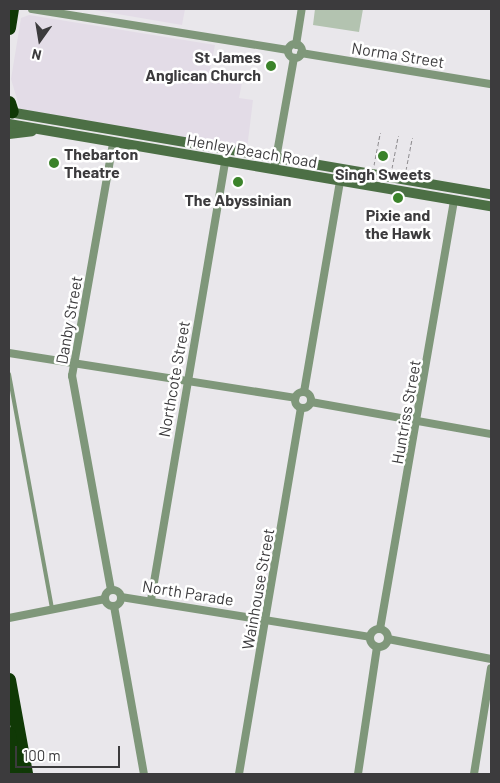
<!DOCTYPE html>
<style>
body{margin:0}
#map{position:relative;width:500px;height:783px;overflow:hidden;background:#e9e7eb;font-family:Barlow,sans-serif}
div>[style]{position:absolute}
.built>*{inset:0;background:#e3dce7}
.green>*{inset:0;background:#b3c3b0}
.path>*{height:1px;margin-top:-0.5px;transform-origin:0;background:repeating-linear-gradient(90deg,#8d8b8e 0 4px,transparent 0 6.5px)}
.lane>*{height:4px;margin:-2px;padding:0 2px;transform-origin:2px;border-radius:2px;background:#7f977a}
.street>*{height:8px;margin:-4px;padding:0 4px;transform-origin:4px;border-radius:4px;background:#7f977a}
.street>.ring{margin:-4px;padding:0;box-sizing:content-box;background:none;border:8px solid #7f977a;border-radius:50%}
.secondary>*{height:10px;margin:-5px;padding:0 5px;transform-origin:5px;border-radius:5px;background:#4c6f45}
.highway>*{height:14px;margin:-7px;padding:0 7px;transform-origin:7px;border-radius:7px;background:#103906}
.dots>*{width:14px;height:14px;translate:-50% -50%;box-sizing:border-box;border:2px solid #fff;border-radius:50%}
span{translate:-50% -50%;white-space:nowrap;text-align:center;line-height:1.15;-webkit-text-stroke:5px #fff;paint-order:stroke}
.street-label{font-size:16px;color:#3c3b3d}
.poi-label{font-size:16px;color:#3c3b3d;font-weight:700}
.right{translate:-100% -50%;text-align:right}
.left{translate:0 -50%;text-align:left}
.frame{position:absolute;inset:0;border:10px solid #3c3b3d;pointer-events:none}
.north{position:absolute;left:15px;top:15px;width:50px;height:50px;-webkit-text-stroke:4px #fff;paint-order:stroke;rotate:193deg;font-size:14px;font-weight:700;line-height:20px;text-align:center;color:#3c3b3d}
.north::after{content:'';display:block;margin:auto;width:18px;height:22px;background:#3c3b3d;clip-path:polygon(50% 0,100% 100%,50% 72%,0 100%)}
.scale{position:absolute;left:15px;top:746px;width:105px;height:22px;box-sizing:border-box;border:2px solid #3c3b3d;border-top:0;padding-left:6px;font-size:15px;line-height:18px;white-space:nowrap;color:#3c3b3d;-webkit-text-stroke:4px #fff;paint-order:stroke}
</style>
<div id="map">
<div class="built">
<i style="clip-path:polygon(88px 9px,185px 9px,182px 25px)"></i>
<i style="clip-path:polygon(29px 15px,215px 45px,207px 84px,212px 83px,215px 70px,232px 73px,230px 81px,242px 83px,239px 98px,253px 100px,247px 149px,20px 109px,11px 79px,21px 18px)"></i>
</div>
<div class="green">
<i style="clip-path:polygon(315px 9px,363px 9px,359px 32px,313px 25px)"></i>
</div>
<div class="path">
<i style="left:374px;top:165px;width:33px;rotate:-79deg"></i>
<i style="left:392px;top:168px;width:33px;rotate:-79deg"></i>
<i style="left:406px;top:170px;width:33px;rotate:-79deg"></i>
</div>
<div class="lane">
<i style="left:9px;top:374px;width:239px;rotate:79.6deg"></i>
</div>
<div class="street">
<i style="left:32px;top:9px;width:259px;rotate:9.1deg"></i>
<i class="ring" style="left:288px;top:44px;width:6px;height:6px"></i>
<i style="left:296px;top:45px;width:36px;rotate:-81deg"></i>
<i style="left:301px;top:53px;width:193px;rotate:9.3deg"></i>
<i style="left:274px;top:170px;width:114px;rotate:-79.9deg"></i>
<i style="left:9px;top:353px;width:290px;rotate:8.9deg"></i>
<i style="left:304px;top:392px;width:226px;rotate:-80.3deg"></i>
<i class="ring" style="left:295px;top:392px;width:8px;height:8px"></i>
<i style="left:311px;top:402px;width:183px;rotate:10.1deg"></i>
<i style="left:111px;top:590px;width:218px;rotate:-100.3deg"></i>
<i style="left:72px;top:376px;width:237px;rotate:-80deg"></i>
<i class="ring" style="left:105px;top:590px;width:8px;height:8px"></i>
<i style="left:121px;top:597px;width:252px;rotate:9.1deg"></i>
<i style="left:151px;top:600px;width:444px;rotate:-80.4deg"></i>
<i style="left:114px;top:606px;width:171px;rotate:79.9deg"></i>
<i style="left:9px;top:618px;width:98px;rotate:-11.2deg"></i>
<i class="ring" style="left:370px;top:629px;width:10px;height:10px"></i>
<i style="left:380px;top:629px;width:435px;rotate:-80.2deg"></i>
<i style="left:388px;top:639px;width:105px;rotate:11deg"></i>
<i style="left:239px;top:774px;width:371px;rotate:-80.4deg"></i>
<i style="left:358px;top:774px;width:128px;rotate:-81.5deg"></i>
<i style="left:474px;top:774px;width:107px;rotate:-80.9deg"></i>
</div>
<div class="secondary">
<i style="left:9px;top:112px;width:489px;rotate:9.7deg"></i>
<i style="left:9px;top:124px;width:489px;rotate:9.7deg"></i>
<i style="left:9px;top:134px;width:23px;rotate:-7deg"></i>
</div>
<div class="highway">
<i style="left:9px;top:28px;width:19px;rotate:-81deg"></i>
<i style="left:9px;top:103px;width:9px;rotate:72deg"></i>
<i style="left:9px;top:680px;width:96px;rotate:79.7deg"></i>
<i style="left:9px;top:734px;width:41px;rotate:80.1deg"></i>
</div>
<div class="dots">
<i style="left:271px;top:66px;background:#3b832a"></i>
<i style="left:383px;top:156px;background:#3b832a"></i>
<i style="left:54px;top:163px;background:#3b832a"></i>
<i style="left:238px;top:182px;background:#3b832a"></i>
<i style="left:398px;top:198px;background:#3b832a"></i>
</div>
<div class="street-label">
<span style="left:398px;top:55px;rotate:9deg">Norma Street</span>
<span style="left:252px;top:151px;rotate:10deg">Henley Beach Road</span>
<span style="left:69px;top:320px;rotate:-80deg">Danby Street</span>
<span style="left:174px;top:379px;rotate:-80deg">Northcote Street</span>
<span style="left:406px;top:412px;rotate:-80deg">Huntriss Street</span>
<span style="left:258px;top:589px;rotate:-80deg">Wainhouse Street</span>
<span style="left:188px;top:593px;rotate:9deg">North Parade</span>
</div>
<div class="poi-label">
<span class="right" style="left:261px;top:66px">St James<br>Anglican Church</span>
<span class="left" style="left:64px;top:163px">Thebarton<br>Theatre</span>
<span style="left:383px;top:174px">Singh Sweets</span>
<span style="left:238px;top:200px">The Abyssinian</span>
<span style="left:398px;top:224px">Pixie and<br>the Hawk</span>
</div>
<div class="frame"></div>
<div class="north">N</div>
<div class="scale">100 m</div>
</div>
